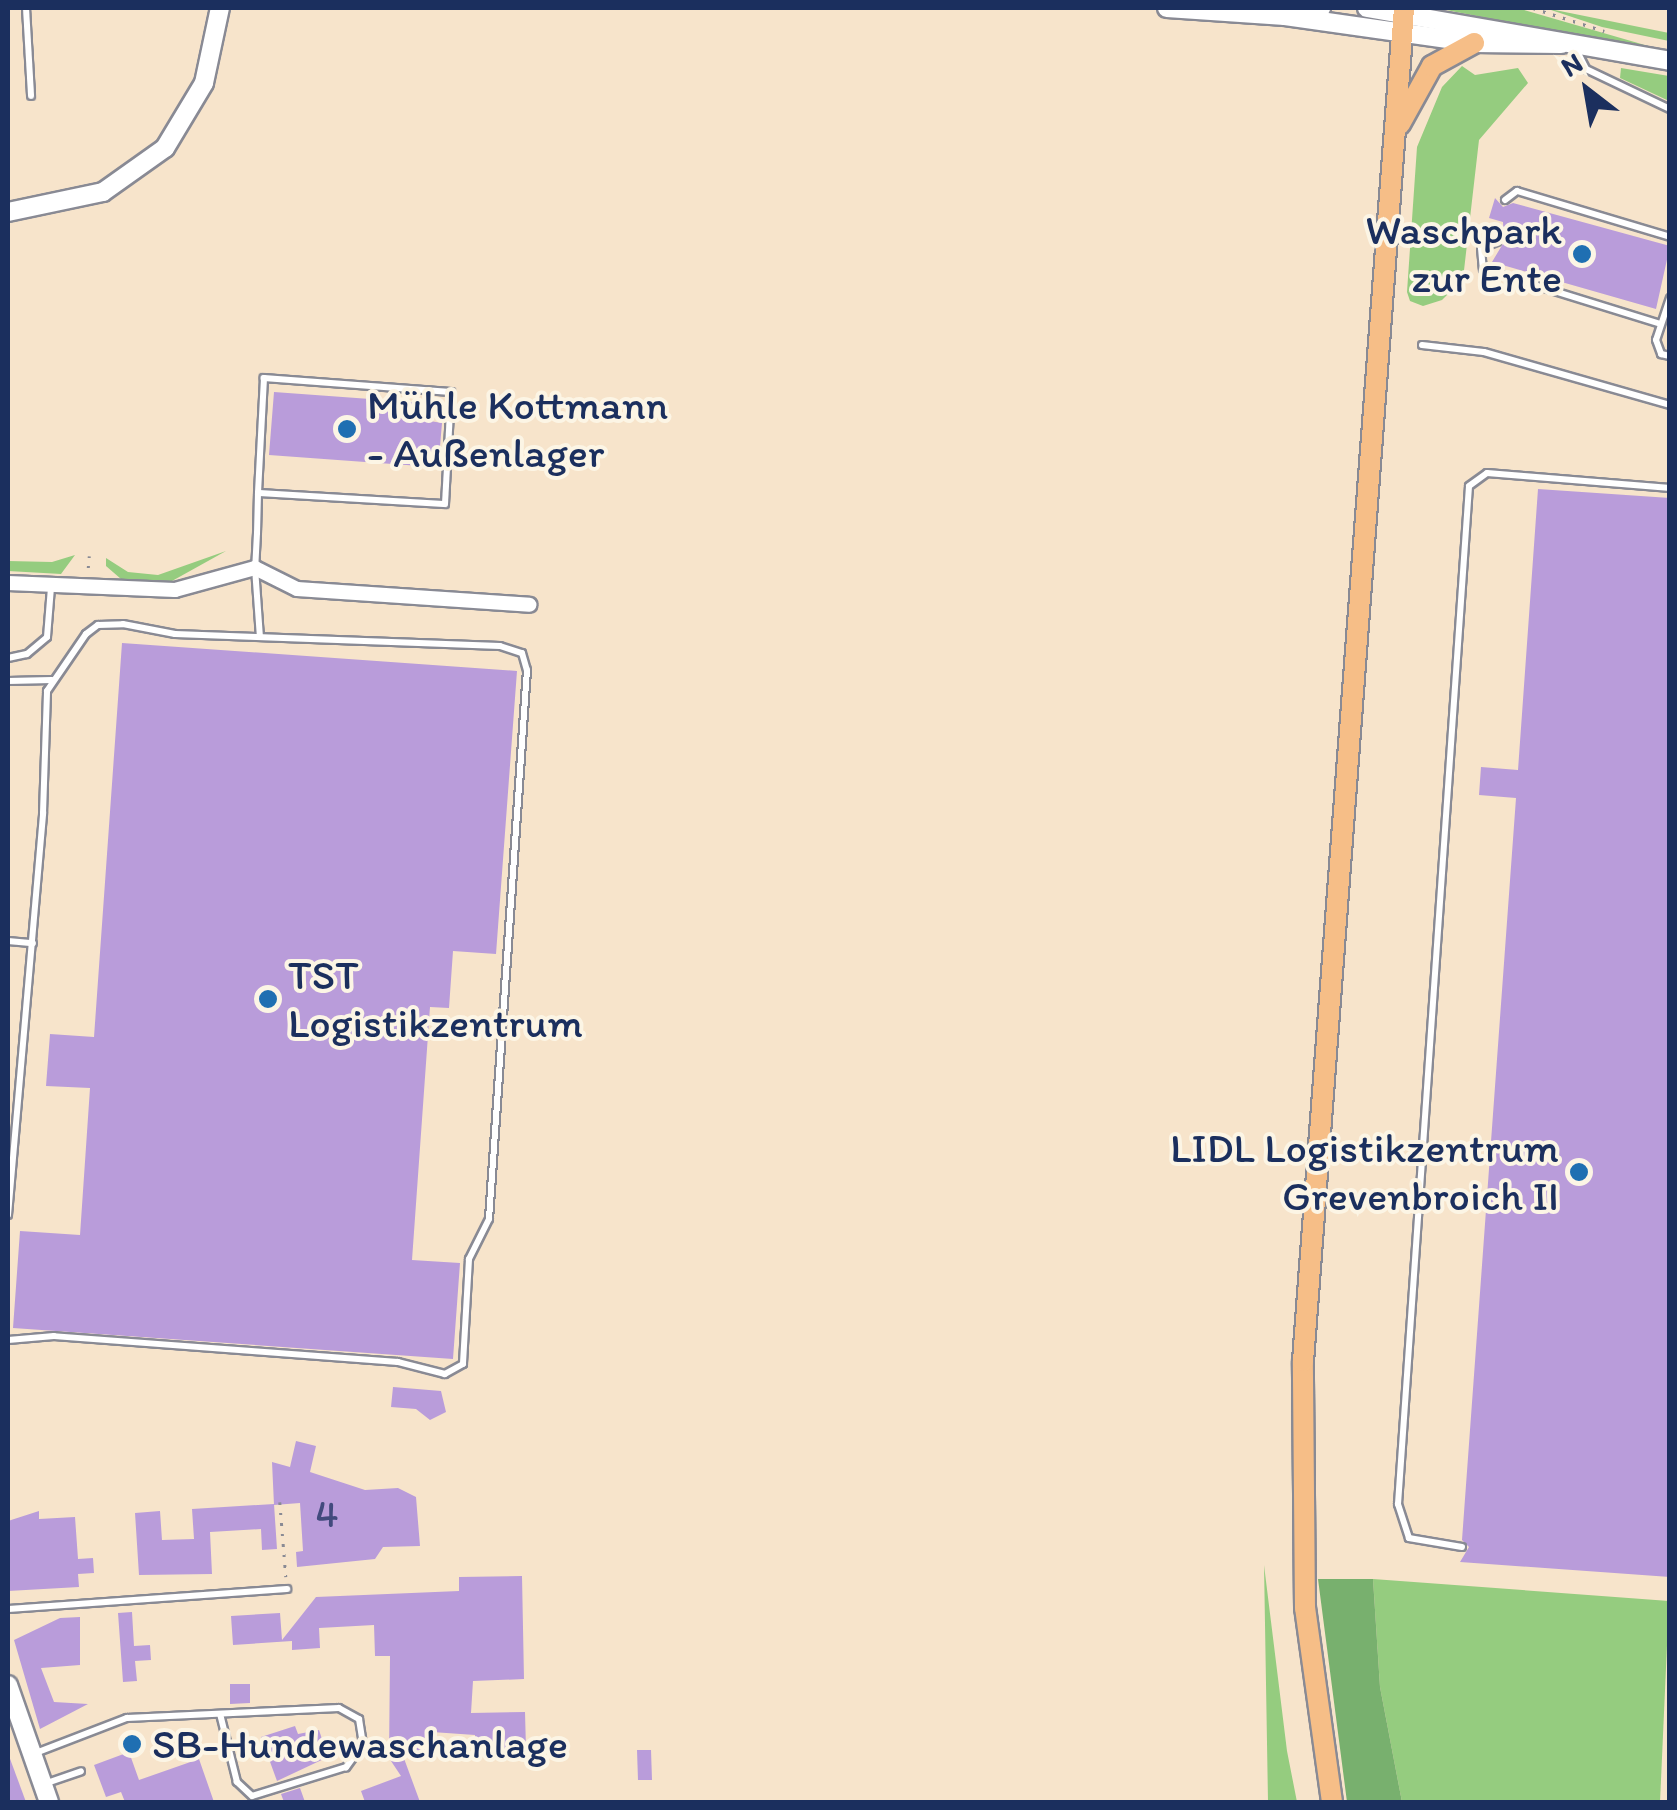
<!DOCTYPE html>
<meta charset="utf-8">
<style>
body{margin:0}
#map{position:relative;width:1677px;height:1810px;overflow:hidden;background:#f7e4cb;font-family:Itim,sans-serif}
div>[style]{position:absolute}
.green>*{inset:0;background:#95cc7f}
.forest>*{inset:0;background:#78b06e}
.building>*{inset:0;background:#b99cda}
.path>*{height:2.5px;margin-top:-1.25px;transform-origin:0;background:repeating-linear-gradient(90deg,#898a94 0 2.5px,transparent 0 10.5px)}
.roads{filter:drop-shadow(2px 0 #898a94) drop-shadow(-2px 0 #898a94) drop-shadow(0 2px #898a94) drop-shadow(0 -2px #898a94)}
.service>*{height:6px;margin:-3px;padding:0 3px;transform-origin:3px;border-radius:3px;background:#fff}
.minor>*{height:14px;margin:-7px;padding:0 7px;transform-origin:7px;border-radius:7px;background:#fff}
.tertiary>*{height:18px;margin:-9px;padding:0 9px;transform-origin:9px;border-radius:9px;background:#fff}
.primary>*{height:20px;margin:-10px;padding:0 10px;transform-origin:10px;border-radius:10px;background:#f6be87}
.dots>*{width:28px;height:28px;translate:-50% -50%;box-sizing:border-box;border:5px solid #fcf5e5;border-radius:50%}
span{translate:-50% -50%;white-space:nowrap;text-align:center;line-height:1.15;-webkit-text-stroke:8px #fcf5e5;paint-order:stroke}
.number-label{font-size:38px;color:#424a7d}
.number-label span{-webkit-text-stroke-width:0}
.poi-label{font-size:42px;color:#1b2f5e}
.right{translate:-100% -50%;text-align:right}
.left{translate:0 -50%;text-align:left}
.frame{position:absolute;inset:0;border:10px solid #1b2f5e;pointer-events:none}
.north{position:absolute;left:1537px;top:40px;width:100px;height:100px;-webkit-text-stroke:8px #fcf5e5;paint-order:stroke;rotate:329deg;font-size:28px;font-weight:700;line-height:40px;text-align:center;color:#1b2f5e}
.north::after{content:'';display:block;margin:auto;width:35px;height:45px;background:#1b2f5e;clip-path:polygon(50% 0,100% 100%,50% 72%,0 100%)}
</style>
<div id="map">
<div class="green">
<i style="clip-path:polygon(1438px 8px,1517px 8px,1669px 52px,1456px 12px)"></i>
<i style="clip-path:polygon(1545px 8px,1669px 33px,1669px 41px,1602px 27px)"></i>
<i style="clip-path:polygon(1462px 66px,1475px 75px,1518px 68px,1528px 83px,1479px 140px,1463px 279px,1442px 300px,1423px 306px,1410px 301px,1407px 292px,1417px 147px,1442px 87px)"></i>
<i style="clip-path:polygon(1621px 68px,1669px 76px,1669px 101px,1620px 78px)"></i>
<i style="clip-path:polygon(226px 551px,172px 581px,121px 579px,106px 566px,106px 558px,128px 572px,158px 575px)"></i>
<i style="clip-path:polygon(75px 555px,61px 574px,8px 571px,8px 561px,52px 562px)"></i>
<i style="clip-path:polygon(1264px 1565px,1287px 1751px,1297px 1802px,1268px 1802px)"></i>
<i style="clip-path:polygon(1373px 1579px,1669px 1601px,1660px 1802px,1402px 1802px,1380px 1687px)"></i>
</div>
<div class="forest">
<i style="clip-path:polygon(1318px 1579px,1373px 1579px,1380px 1687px,1402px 1802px,1347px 1802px)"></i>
</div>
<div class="building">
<i style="clip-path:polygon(1495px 198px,1503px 207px,1513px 203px,1670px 246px,1656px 309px,1492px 262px,1504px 242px,1503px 222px,1489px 218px)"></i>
<i style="clip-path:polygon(274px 392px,425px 403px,424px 420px,442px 423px,439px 458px,420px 466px,269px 455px)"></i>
<i style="clip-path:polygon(1538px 489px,1670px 498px,1670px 1577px,1460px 1562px,1469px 1547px,1462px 1540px,1516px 798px,1479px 795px,1481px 767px,1518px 770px)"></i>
<i style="clip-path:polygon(122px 643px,517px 671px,496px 954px,453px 951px,449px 1008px,430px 1007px,412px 1260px,460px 1263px,453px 1359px,13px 1328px,20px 1231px,80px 1235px,90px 1088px,46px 1086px,50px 1034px,94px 1037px)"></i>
<i style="clip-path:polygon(393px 1387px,441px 1391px,446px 1412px,430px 1420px,416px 1409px,391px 1407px)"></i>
<i style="clip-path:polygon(296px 1441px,316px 1446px,310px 1472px,365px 1490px,398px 1488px,416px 1497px,420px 1546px,383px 1547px,375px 1559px,297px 1567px,296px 1552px,303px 1551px,300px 1503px,274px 1505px,272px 1462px,290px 1467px)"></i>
<i style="clip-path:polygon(274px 1504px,277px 1549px,262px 1550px,261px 1529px,210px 1532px,212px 1574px,139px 1575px,135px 1513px,160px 1511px,162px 1540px,194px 1539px,192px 1509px)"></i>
<i style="clip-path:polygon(39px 1511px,39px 1519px,75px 1517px,78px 1559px,93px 1558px,94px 1573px,78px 1574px,79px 1587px,8px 1591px,8px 1521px)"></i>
<i style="clip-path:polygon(522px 1576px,524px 1679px,473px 1681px,471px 1713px,525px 1712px,526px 1749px,475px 1750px,475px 1735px,432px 1732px,430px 1750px,402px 1753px,420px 1802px,365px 1802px,361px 1791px,401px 1776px,389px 1758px,390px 1656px,375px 1656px,374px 1625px,319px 1628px,320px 1648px,292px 1650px,292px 1641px,233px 1645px,231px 1616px,280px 1613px,282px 1640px,316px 1597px,459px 1591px,459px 1577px)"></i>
<i style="clip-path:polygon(132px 1612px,134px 1646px,150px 1645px,151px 1660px,135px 1661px,137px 1681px,123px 1682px,118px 1613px)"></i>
<i style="clip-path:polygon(80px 1617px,80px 1665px,41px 1668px,54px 1702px,88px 1704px,40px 1729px,14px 1640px,60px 1618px)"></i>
<i style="clip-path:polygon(230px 1684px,250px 1684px,250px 1703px,230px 1704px)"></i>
<i style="clip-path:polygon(295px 1726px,298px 1734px,319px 1730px,328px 1757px,277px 1781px,261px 1737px)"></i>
<i style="clip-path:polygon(637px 1750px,651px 1750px,652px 1780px,638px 1780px)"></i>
<i style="clip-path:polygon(129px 1752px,139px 1780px,199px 1759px,214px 1802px,125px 1802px,121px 1792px,106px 1797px,94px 1765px)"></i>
<i style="clip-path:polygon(8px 1756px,9px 1756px,26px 1802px,8px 1802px)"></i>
<i style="clip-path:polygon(300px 1788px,305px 1802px,284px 1802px,281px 1794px)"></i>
</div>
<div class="path">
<i style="left:1533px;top:8px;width:75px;rotate:17.9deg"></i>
<i style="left:88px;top:568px;width:12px;rotate:-85deg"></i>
<i style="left:280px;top:1502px;width:75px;rotate:85.4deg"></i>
</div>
<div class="roads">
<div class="service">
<i style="left:26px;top:8px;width:88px;rotate:86.7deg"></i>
<i style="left:1575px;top:47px;width:25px;rotate:63deg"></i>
<i style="left:1586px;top:69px;width:93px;rotate:25.5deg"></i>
<i style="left:1505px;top:200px;width:15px;rotate:-37deg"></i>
<i style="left:1517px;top:191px;width:160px;rotate:16.7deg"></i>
<i style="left:1497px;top:242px;width:17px;rotate:159deg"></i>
<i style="left:1481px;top:248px;width:21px;rotate:85deg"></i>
<i style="left:1483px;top:269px;width:186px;rotate:17.2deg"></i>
<i style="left:1670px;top:298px;width:44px;rotate:108.4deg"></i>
<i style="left:1656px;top:340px;width:15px;rotate:70deg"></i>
<i style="left:1661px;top:354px;width:9px;rotate:13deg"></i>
<i style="left:1422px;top:345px;width:62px;rotate:6.4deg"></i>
<i style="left:1484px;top:352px;width:193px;rotate:15.9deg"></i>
<i style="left:258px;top:493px;width:187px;rotate:3.4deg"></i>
<i style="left:445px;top:504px;width:112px;rotate:-86.9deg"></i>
<i style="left:451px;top:392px;width:188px;rotate:-175.7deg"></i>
<i style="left:264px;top:378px;width:115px;rotate:93deg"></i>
<i style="left:258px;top:493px;width:40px;rotate:91.4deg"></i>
<i style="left:257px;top:533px;width:35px;rotate:93deg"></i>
<i style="left:255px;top:568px;width:69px;rotate:85.9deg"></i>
<i style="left:8px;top:658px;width:19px;rotate:-12deg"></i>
<i style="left:27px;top:654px;width:26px;rotate:-40deg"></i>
<i style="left:47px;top:637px;width:50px;rotate:-85.4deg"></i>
<i style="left:8px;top:681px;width:44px;rotate:-1.3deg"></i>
<i style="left:8px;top:941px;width:25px;rotate:5deg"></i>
<i style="left:8px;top:1215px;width:404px;rotate:-85deg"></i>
<i style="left:43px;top:813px;width:122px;rotate:-88.1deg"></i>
<i style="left:47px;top:691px;width:69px;rotate:-55.6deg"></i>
<i style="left:86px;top:634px;width:15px;rotate:-37deg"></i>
<i style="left:98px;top:625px;width:25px;rotate:-2deg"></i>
<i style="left:123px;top:624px;width:53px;rotate:10.9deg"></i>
<i style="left:175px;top:634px;width:325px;rotate:2.1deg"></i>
<i style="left:500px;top:646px;width:23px;rotate:18deg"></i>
<i style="left:522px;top:653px;width:18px;rotate:74deg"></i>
<i style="left:527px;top:670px;width:550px;rotate:93.96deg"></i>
<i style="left:489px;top:1219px;width:45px;rotate:116.6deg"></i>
<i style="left:469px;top:1259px;width:105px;rotate:93.3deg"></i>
<i style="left:463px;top:1364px;width:21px;rotate:151deg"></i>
<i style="left:445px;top:1374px;width:49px;rotate:-165.7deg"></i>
<i style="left:398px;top:1362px;width:345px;rotate:-175.7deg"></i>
<i style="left:54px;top:1336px;width:46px;rotate:175deg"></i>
<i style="left:1462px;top:1547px;width:54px;rotate:-170.4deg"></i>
<i style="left:1409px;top:1538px;width:36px;rotate:-108deg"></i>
<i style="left:1398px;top:1504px;width:1020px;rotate:-86.01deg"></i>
<i style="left:1469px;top:486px;width:22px;rotate:-36deg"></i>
<i style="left:1487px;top:473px;width:184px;rotate:4.7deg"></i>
<i style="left:8px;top:1609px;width:280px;rotate:-4.1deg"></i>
<i style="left:33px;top:1754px;width:101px;rotate:-21deg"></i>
<i style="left:127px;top:1718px;width:212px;rotate:-2.7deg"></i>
<i style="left:339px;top:1708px;width:23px;rotate:29deg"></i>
<i style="left:359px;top:1719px;width:25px;rotate:81deg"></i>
<i style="left:363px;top:1744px;width:29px;rotate:126deg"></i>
<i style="left:346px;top:1767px;width:98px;rotate:162.9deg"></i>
<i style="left:252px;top:1796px;width:21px;rotate:-137deg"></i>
<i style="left:237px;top:1782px;width:70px;rotate:-104deg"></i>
<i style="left:44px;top:1784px;width:39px;rotate:-19deg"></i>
</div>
<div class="minor">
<i style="left:8px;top:583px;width:167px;rotate:2.4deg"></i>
<i style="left:175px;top:590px;width:83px;rotate:-15.4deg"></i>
<i style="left:255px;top:568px;width:47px;rotate:26.6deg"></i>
<i style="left:297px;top:589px;width:233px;rotate:3.9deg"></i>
</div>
<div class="tertiary">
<i style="left:1167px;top:8px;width:118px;rotate:3.9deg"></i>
<i style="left:1285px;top:16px;width:191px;rotate:8.1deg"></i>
<i style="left:1474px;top:43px;width:87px;rotate:0.7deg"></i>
<i style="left:1367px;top:8px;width:308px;rotate:9.9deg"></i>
<i style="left:1286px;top:16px;width:36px;rotate:-13deg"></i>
<i style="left:8px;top:212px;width:97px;rotate:-11.9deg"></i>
<i style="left:103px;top:192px;width:76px;rotate:-35.4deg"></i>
<i style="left:165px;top:148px;width:76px;rotate:-59deg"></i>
<i style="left:204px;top:83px;width:77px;rotate:-78deg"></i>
<i style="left:8px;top:1685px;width:124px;rotate:70.7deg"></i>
</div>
<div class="primary">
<i style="left:1400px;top:124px;width:66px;rotate:-61.1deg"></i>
<i style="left:1432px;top:66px;width:48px;rotate:-28.7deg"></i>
<i style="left:1332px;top:1802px;width:196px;rotate:-97.9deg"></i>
<i style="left:1305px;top:1608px;width:247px;rotate:-90.5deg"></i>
<i style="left:1303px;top:1361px;width:1357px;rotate:-85.73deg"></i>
</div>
</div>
<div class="dots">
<i style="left:1582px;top:254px;background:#1f6fb2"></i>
<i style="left:347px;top:429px;background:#1f6fb2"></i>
<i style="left:268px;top:999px;background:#1f6fb2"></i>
<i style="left:1579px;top:1172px;background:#1f6fb2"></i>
<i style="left:132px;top:1744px;background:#1f6fb2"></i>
</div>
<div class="number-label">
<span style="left:327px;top:1515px">4</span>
</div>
<div class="poi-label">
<span class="right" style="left:1562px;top:254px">Waschpark<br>zur Ente</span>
<span class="left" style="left:367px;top:429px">Mühle Kottmann<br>- Außenlager</span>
<span class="left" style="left:288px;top:999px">TST<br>Logistikzentrum</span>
<span class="right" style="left:1559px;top:1172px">LIDL Logistikzentrum<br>Grevenbroich II</span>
<span class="left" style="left:152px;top:1744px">SB-Hundewaschanlage</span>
</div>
<div class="frame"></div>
<div class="north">N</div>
</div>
